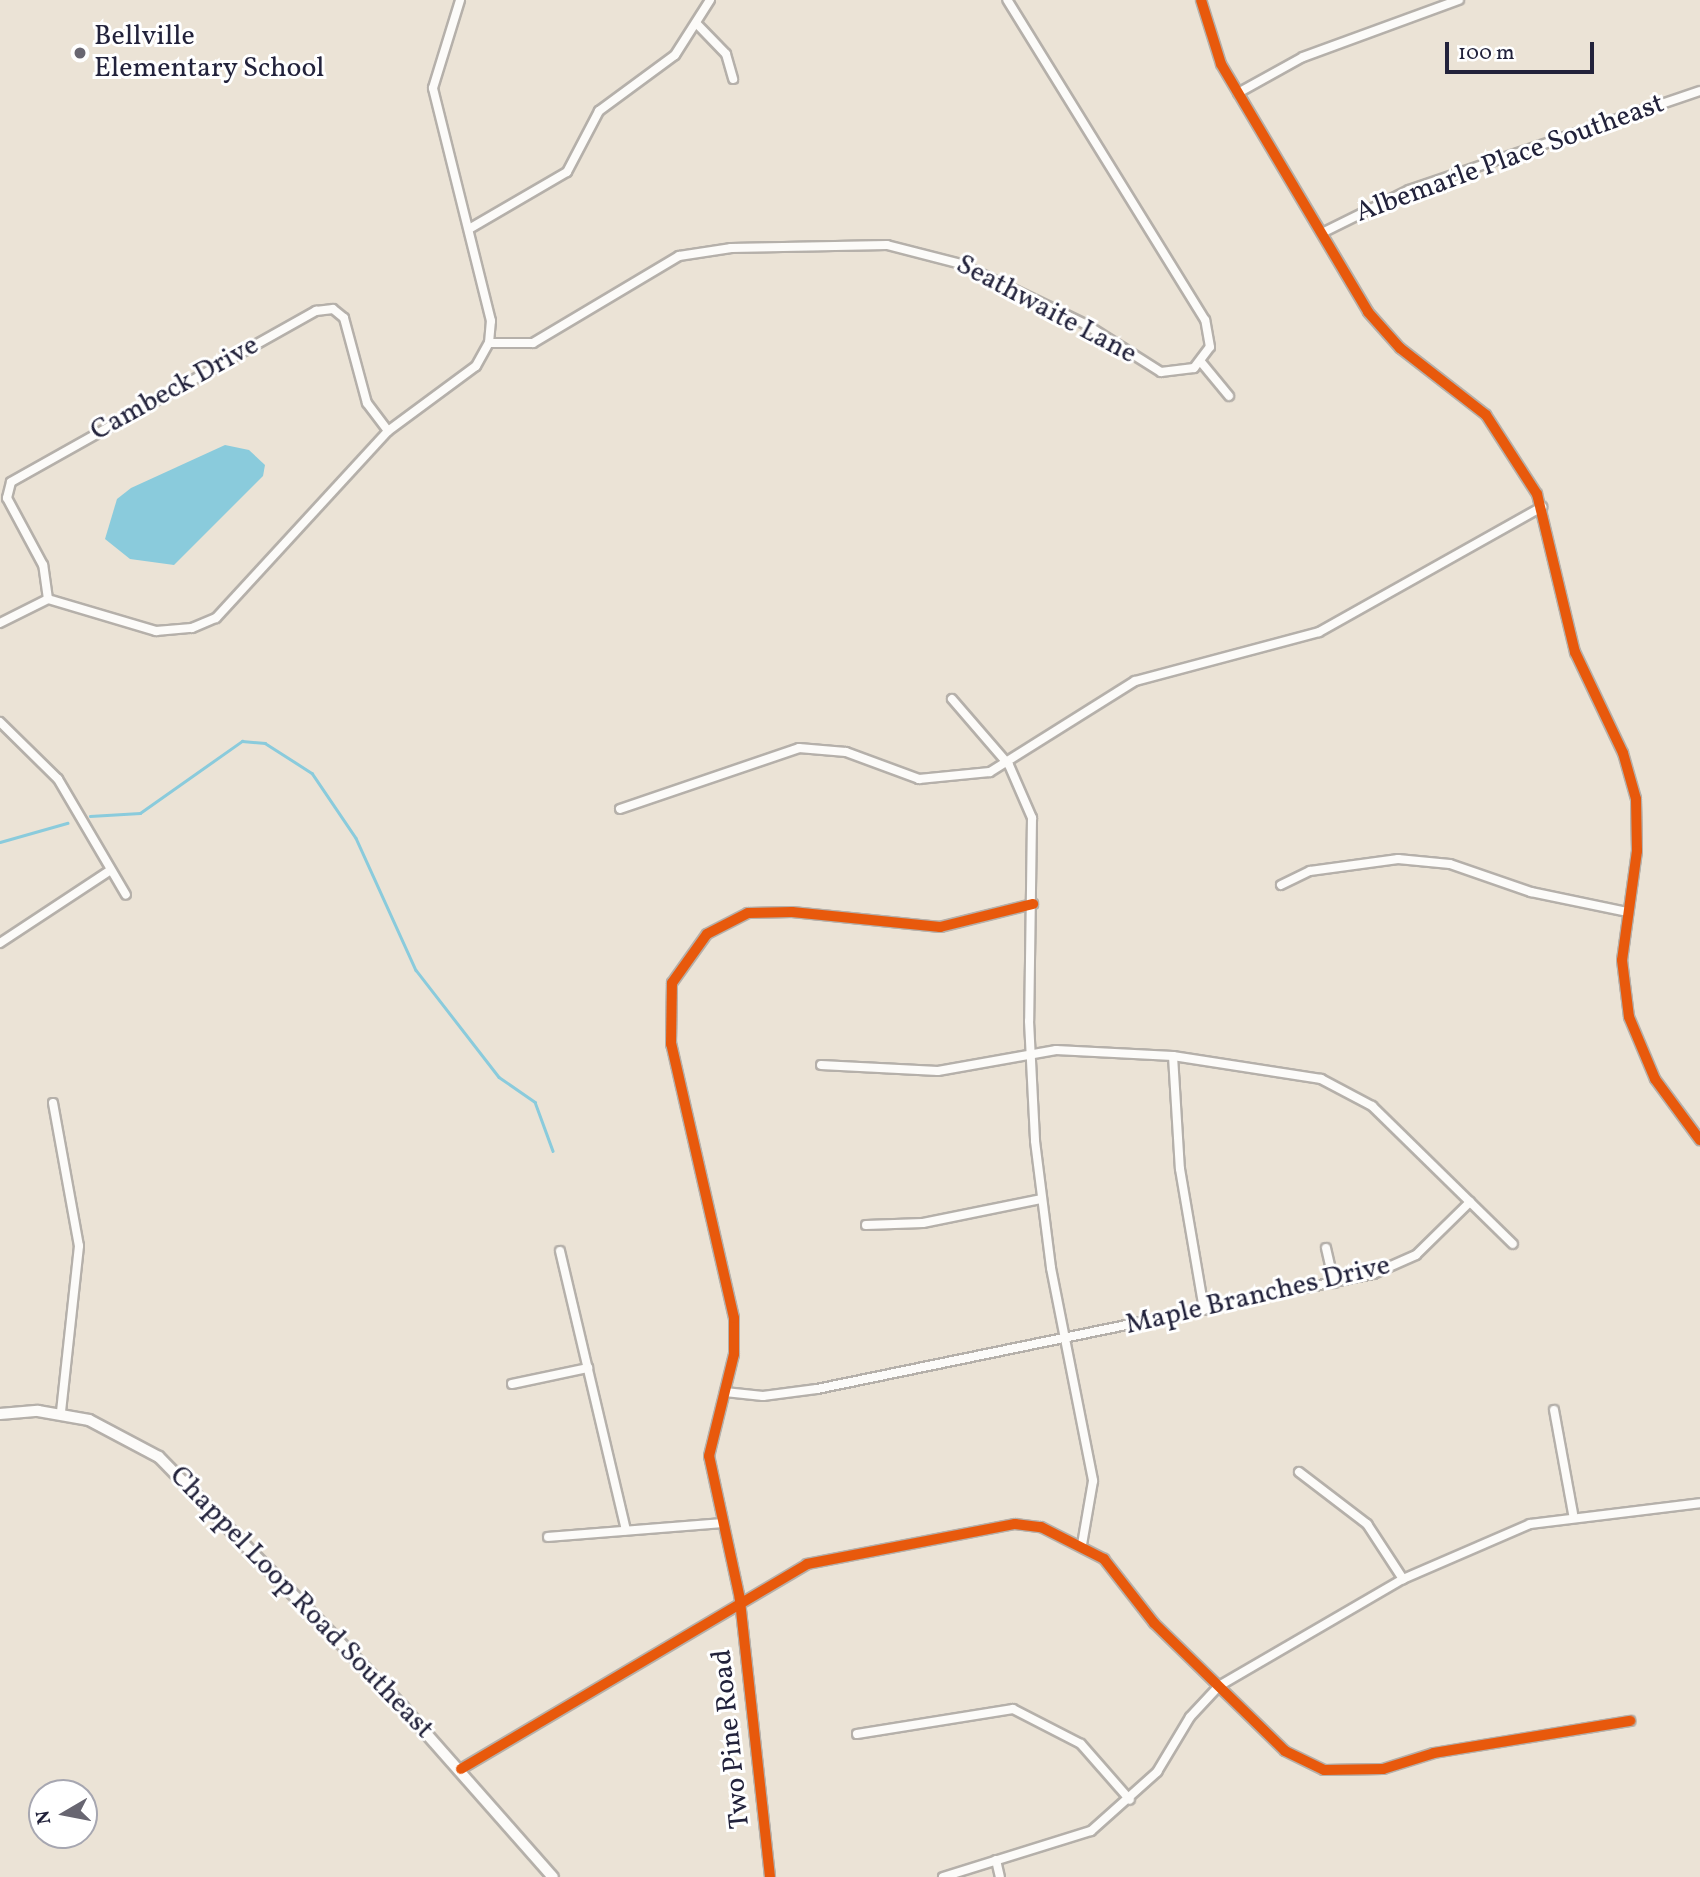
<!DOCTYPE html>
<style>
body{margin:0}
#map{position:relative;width:1700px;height:1877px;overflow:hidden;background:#ebe3d6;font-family:Vollkorn,serif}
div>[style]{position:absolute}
.water>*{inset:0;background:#8acbdc}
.stream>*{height:2.5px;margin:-1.25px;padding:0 1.25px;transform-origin:1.25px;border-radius:1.25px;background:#8acbdc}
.roads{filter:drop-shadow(2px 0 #b5b0aa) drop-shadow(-2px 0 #b5b0aa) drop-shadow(0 2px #b5b0aa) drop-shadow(0 -2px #b5b0aa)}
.minor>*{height:8px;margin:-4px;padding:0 4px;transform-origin:4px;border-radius:4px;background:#fcfbf9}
.tertiary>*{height:10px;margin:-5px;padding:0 5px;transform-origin:5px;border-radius:5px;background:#fcfbf9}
.cycleway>*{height:10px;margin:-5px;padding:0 5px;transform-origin:5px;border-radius:5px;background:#e8590c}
.dots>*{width:19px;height:19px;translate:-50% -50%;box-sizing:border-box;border:4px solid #fff;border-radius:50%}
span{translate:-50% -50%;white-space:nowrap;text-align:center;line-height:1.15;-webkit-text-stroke:6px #fff;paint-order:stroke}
.poi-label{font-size:28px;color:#22223b}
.left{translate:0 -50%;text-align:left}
.street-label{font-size:28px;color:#22223b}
.north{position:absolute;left:28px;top:1779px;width:70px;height:70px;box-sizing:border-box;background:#fff;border:2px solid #a7a7b1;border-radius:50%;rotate:260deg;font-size:19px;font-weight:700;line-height:28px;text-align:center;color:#22223b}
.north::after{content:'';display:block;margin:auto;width:24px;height:32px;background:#686671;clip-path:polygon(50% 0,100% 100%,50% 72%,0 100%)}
.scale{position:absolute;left:1445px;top:42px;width:149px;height:32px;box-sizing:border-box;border:4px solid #22223b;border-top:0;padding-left:9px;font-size:21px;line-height:24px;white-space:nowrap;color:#22223b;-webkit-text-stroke:5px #fff;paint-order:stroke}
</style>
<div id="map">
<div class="water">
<i style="clip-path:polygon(225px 445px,249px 450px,265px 465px,263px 476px,174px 565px,130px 559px,105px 539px,117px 499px,131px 488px)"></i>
</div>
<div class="stream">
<i style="left:90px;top:816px;width:50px;rotate:-3.4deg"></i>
<i style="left:140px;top:813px;width:125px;rotate:-35.2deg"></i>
<i style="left:242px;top:741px;width:23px;rotate:5deg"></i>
<i style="left:265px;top:743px;width:56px;rotate:32.6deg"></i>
<i style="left:312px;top:773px;width:78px;rotate:55.9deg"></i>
<i style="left:356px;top:838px;width:145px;rotate:65.6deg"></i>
<i style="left:416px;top:970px;width:135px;rotate:52.2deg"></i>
<i style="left:499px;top:1077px;width:44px;rotate:34.8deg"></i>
<i style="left:535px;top:1102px;width:52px;rotate:69.8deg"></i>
<i style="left:0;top:842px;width:70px;rotate:-15.8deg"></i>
</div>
<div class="roads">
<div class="minor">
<i style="left:1201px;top:0;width:67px;rotate:72.6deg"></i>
<i style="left:1221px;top:64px;width:288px;rotate:59.3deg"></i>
<i style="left:1368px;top:312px;width:48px;rotate:48.4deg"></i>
<i style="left:1400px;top:348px;width:109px;rotate:37.9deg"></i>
<i style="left:1486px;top:415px;width:94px;rotate:57.2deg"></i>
<i style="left:1537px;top:494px;width:163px;rotate:76.5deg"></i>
<i style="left:1575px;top:652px;width:112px;rotate:64.6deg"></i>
<i style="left:1623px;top:753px;width:48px;rotate:74.2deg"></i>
<i style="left:1636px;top:799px;width:52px;rotate:88.9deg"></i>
<i style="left:1637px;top:851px;width:110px;rotate:97.8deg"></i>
<i style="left:1622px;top:960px;width:57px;rotate:83deg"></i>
<i style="left:1629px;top:1017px;width:67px;rotate:67.2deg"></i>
<i style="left:1655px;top:1079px;width:76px;rotate:53.6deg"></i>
<i style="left:696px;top:23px;width:43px;rotate:45.9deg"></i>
<i style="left:726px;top:54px;width:26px;rotate:74deg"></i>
<i style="left:1238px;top:93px;width:74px;rotate:-29deg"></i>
<i style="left:1303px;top:57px;width:166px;rotate:-20.1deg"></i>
<i style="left:469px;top:229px;width:113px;rotate:-30.2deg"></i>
<i style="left:567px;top:172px;width:69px;rotate:-62.3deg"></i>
<i style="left:599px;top:111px;width:94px;rotate:-36.4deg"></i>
<i style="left:675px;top:55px;width:65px;rotate:-57.5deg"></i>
<i style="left:1322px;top:233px;width:97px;rotate:-26.3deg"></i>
<i style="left:1409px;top:190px;width:307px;rotate:-18.8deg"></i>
<i style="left:489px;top:343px;width:44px"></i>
<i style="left:533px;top:343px;width:170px;rotate:-30.8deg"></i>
<i style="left:679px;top:256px;width:53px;rotate:-8.7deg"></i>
<i style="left:731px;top:248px;width:156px;rotate:-1.1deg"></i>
<i style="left:887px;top:245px;width:76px;rotate:14.4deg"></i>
<i style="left:961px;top:264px;width:138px;rotate:25.8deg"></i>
<i style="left:1085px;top:324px;width:90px;rotate:32.3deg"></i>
<i style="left:1161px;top:372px;width:33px;rotate:-7deg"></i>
<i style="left:1194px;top:368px;width:26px;rotate:-53deg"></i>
<i style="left:1210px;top:347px;width:27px;rotate:-100deg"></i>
<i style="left:1205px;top:320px;width:376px;rotate:-121.7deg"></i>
<i style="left:1201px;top:362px;width:44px;rotate:50.5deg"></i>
<i style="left:48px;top:599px;width:34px;rotate:-98deg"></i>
<i style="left:43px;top:565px;width:76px;rotate:-118.2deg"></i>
<i style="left:7px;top:498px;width:16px;rotate:-76deg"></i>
<i style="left:11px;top:482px;width:350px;rotate:-29.3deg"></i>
<i style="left:316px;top:311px;width:17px;rotate:-7deg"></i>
<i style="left:333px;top:309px;width:14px;rotate:39deg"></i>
<i style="left:344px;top:318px;width:88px;rotate:74.9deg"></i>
<i style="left:367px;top:403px;width:35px;rotate:53deg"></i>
<i style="left:0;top:623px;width:54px;rotate:-26.6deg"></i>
<i style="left:48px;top:599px;width:113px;rotate:16.5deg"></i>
<i style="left:156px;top:631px;width:36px;rotate:-5deg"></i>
<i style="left:192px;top:628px;width:26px;rotate:-23deg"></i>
<i style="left:216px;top:618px;width:254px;rotate:-47.4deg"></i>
<i style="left:388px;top:431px;width:109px;rotate:-36.5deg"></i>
<i style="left:476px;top:366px;width:26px;rotate:-61deg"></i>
<i style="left:489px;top:343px;width:22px;rotate:-85deg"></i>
<i style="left:491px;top:321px;width:240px;rotate:-104deg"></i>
<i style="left:433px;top:88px;width:92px;rotate:-72.9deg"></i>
<i style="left:952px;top:699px;width:87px;rotate:49.2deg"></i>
<i style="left:1009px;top:765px;width:58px;rotate:66.5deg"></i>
<i style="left:1032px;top:818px;width:203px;rotate:90.8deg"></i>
<i style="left:1029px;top:1021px;width:120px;rotate:87.1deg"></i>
<i style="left:1035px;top:1141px;width:128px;rotate:82.8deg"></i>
<i style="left:1051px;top:1268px;width:217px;rotate:78.8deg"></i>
<i style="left:1093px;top:1481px;width:65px;rotate:99.8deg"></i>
<i style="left:0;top:722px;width:81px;rotate:44.5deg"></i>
<i style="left:58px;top:779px;width:134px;rotate:59.6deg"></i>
<i style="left:620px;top:809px;width:189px;rotate:-18.8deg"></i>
<i style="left:799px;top:748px;width:47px;rotate:4.9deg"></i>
<i style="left:846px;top:752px;width:78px;rotate:20.3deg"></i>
<i style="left:919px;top:779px;width:71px;rotate:-5.6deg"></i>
<i style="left:990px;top:772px;width:171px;rotate:-32.1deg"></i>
<i style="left:1135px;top:681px;width:190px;rotate:-14.9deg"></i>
<i style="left:1319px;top:632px;width:256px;rotate:-29.3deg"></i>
<i style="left:1281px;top:885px;width:32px;rotate:-26deg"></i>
<i style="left:1310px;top:871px;width:89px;rotate:-7.8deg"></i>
<i style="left:1398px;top:859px;width:52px;rotate:5.5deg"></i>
<i style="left:1450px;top:864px;width:86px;rotate:19.1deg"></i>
<i style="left:1531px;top:892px;width:99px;rotate:11.7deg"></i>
<i style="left:0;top:943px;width:131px;rotate:-33.4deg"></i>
<i style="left:1173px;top:1056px;width:113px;rotate:86.5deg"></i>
<i style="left:1180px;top:1169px;width:143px;rotate:80.3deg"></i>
<i style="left:821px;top:1065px;width:117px;rotate:2.9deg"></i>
<i style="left:938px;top:1071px;width:120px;rotate:-10.1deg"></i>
<i style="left:1056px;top:1050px;width:117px;rotate:2.9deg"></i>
<i style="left:1173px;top:1056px;width:150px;rotate:8.8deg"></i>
<i style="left:1321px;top:1079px;width:58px;rotate:27.9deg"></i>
<i style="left:1372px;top:1106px;width:197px;rotate:44.4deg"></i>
<i style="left:53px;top:1103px;width:145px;rotate:79.7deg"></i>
<i style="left:79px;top:1246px;width:168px;rotate:96.2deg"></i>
<i style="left:866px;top:1225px;width:57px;rotate:-2deg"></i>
<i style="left:923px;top:1223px;width:120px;rotate:-11.5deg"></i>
<i style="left:1326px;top:1248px;width:36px;rotate:77deg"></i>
<i style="left:560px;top:1251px;width:287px;rotate:76.7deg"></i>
<i style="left:512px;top:1384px;width:78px;rotate:-11.9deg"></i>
<i style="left:725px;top:1392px;width:38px;rotate:6deg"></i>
<i style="left:763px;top:1396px;width:54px;rotate:-7.4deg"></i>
<i style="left:817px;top:1389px;width:568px;rotate:-11.69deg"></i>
<i style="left:1373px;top:1274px;width:47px;rotate:-23.8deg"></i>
<i style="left:1416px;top:1255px;width:76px;rotate:-44.5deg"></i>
<i style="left:1554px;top:1410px;width:106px;rotate:79.6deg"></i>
<i style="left:1299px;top:1472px;width:86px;rotate:37.4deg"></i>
<i style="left:1367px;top:1524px;width:66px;rotate:56.8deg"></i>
<i style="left:548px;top:1537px;width:175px;rotate:-4.6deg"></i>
<i style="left:857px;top:1734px;width:158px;rotate:-9.1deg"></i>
<i style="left:1013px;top:1709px;width:76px;rotate:27.2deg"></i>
<i style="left:1081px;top:1744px;width:74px;rotate:48.8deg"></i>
<i style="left:461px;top:1769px;width:402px;rotate:-30.6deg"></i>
<i style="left:807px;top:1564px;width:212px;rotate:-10.9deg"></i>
<i style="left:1015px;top:1524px;width:26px;rotate:7deg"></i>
<i style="left:1041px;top:1527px;width:71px;rotate:26.9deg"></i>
<i style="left:1104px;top:1559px;width:81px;rotate:52deg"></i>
<i style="left:1154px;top:1623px;width:183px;rotate:44.3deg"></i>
<i style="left:1285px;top:1751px;width:43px;rotate:26deg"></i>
<i style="left:1324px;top:1770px;width:59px;rotate:-1deg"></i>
<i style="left:1383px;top:1769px;width:53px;rotate:-17.4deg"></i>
<i style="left:1434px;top:1753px;width:199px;rotate:-9.3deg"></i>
<i style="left:996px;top:1860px;width:17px;rotate:77deg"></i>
<i style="left:770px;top:1877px;width:280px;rotate:-96.2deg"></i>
<i style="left:740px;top:1599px;width:146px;rotate:-102.2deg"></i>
<i style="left:709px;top:1456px;width:105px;rotate:-76.2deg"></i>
<i style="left:734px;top:1354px;width:36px;rotate:-90deg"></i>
<i style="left:734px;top:1318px;width:281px;rotate:-102.9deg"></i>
<i style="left:671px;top:1044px;width:61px;rotate:-89.1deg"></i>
<i style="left:672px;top:983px;width:60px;rotate:-54.5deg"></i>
<i style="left:707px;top:934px;width:46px;rotate:-27.1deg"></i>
<i style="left:748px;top:913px;width:44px;rotate:-1.3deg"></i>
<i style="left:792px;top:912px;width:149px;rotate:5.8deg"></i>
<i style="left:940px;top:927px;width:96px;rotate:-13.9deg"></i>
<i style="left:943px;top:1877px;width:155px;rotate:-17.3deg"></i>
<i style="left:1091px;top:1831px;width:89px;rotate:-41.8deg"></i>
<i style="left:1157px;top:1772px;width:64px;rotate:-59deg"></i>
<i style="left:1190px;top:1717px;width:42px;rotate:-46.9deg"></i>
<i style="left:1219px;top:1686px;width:213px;rotate:-30.2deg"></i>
<i style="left:1403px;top:1579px;width:138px;rotate:-23.4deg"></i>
<i style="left:1530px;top:1524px;width:171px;rotate:-7deg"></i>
</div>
<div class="tertiary">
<i style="left:0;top:1414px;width:38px;rotate:-5deg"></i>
<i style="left:38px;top:1411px;width:52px;rotate:10deg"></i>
<i style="left:89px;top:1420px;width:79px;rotate:27.9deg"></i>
<i style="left:159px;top:1457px;width:348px;rotate:45.7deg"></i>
<i style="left:402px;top:1706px;width:228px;rotate:48.6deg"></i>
</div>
</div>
<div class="cycleway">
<i style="left:1201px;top:0;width:67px;rotate:72.6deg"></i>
<i style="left:1221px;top:64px;width:288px;rotate:59.3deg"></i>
<i style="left:1368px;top:312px;width:48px;rotate:48.4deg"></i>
<i style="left:1400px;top:348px;width:109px;rotate:37.9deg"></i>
<i style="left:1486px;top:415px;width:94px;rotate:57.2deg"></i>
<i style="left:1537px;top:494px;width:163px;rotate:76.5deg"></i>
<i style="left:1575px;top:652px;width:112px;rotate:64.6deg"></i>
<i style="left:1623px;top:753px;width:48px;rotate:74.2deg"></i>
<i style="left:1636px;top:799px;width:52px;rotate:88.9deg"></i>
<i style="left:1637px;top:851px;width:110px;rotate:97.8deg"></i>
<i style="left:1622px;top:960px;width:57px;rotate:83deg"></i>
<i style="left:1629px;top:1017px;width:67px;rotate:67.2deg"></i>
<i style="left:1655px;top:1079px;width:76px;rotate:53.6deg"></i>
<i style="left:461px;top:1769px;width:402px;rotate:-30.6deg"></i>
<i style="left:807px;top:1564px;width:212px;rotate:-10.9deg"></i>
<i style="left:1015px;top:1524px;width:26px;rotate:7deg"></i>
<i style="left:1041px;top:1527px;width:71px;rotate:26.9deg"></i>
<i style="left:1104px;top:1559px;width:81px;rotate:52deg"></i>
<i style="left:1154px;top:1623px;width:183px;rotate:44.3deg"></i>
<i style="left:1285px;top:1751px;width:43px;rotate:26deg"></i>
<i style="left:1324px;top:1770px;width:59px;rotate:-1deg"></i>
<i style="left:1383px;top:1769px;width:53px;rotate:-17.4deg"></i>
<i style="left:1434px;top:1753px;width:199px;rotate:-9.3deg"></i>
<i style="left:770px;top:1877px;width:280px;rotate:-96.2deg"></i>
<i style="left:740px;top:1599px;width:146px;rotate:-102.2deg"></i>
<i style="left:709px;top:1456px;width:105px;rotate:-76.2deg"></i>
<i style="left:734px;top:1354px;width:36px;rotate:-90deg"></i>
<i style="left:734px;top:1318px;width:281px;rotate:-102.9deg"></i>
<i style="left:671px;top:1044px;width:61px;rotate:-89.1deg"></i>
<i style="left:672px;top:983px;width:60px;rotate:-54.5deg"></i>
<i style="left:707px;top:934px;width:46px;rotate:-27.1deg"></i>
<i style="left:748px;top:913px;width:44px;rotate:-1.3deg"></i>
<i style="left:792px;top:912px;width:149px;rotate:5.8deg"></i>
<i style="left:940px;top:927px;width:96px;rotate:-13.9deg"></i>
</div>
<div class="dots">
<i style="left:80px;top:53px;background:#686671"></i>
</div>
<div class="poi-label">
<span class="left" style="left:94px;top:53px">Bellville<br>Elementary School</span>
</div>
<div class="street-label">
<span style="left:1510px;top:159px;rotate:-20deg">Albemarle Place Southeast</span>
<span style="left:1046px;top:310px;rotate:28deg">Seathwaite Lane</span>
<span style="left:175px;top:389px;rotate:-29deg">Cambeck Drive</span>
<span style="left:1258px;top:1296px;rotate:-13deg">Maple Branches Drive</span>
<span style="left:301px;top:1603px;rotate:46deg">Chappel Loop Road Southeast</span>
<span style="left:732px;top:1739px;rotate:-96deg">Two Pine Road</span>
</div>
<div class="north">N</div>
<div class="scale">100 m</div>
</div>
